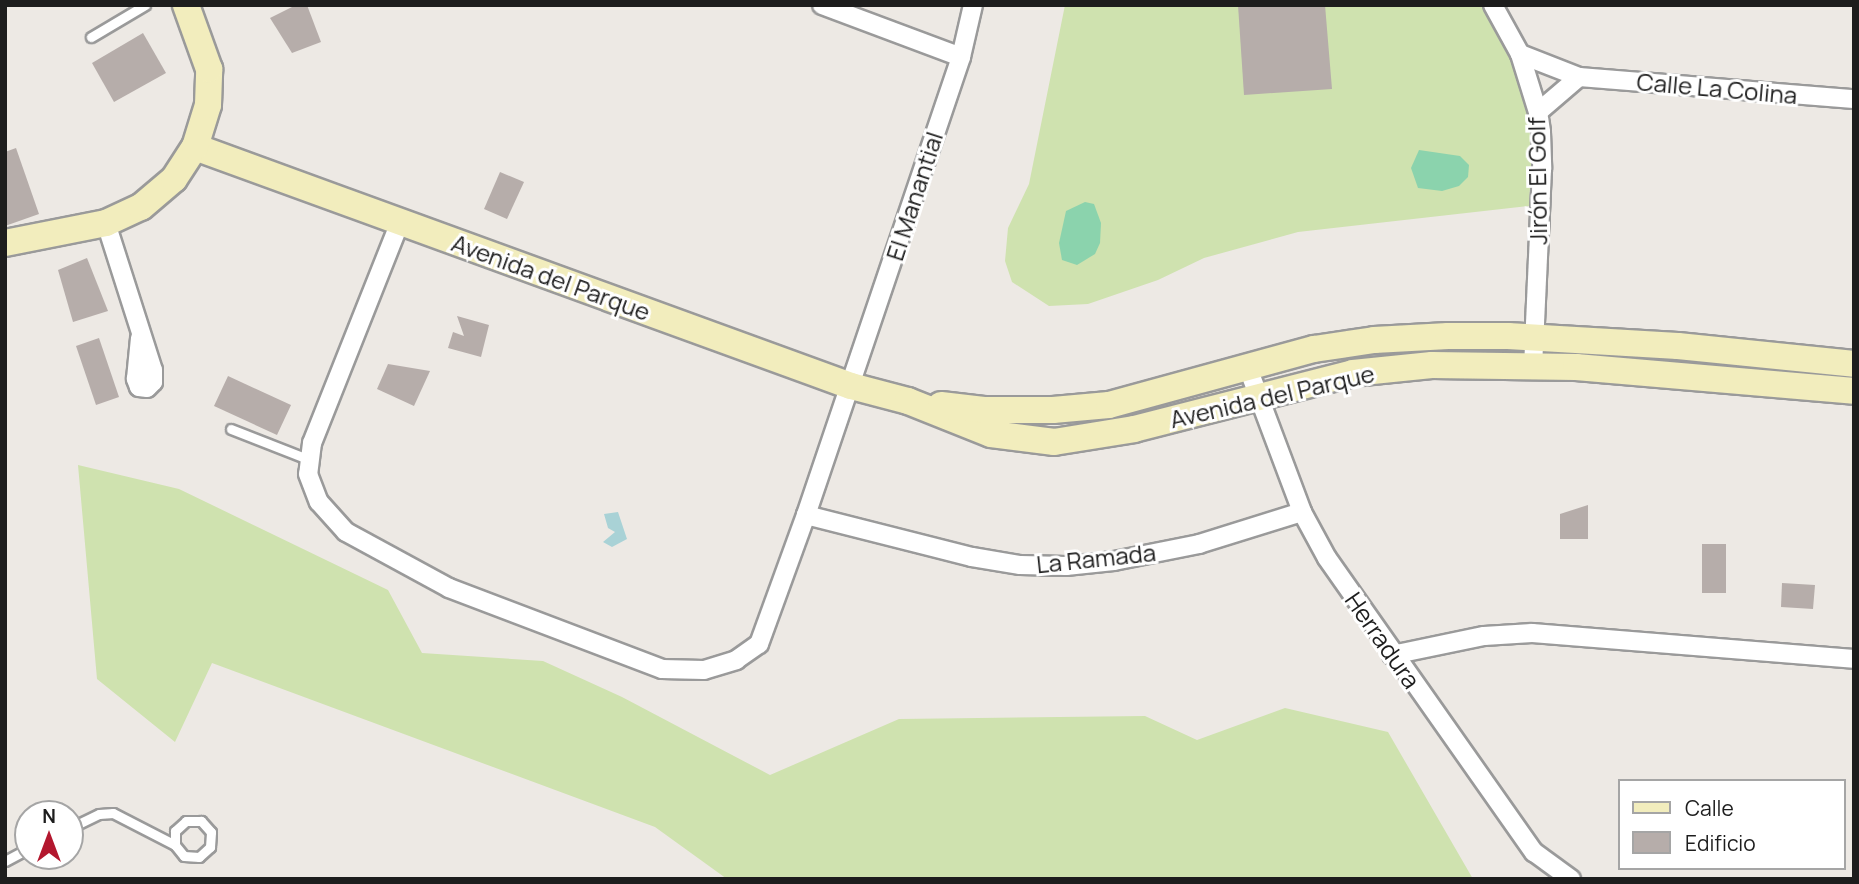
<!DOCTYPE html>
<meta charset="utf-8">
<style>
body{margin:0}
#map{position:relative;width:1859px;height:884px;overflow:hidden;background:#ede9e4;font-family:Manrope,sans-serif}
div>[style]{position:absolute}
.grass>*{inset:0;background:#cfe2af}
.pitch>*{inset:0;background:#8bd3ad}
.water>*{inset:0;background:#a9d2d6}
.building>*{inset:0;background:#b6adaa}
.roads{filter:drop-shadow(2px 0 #9a9a9a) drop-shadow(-2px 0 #9a9a9a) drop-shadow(0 2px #9a9a9a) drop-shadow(0 -2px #9a9a9a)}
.lane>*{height:9px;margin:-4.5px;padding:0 4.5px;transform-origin:4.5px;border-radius:4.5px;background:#fff}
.street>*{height:18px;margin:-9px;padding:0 9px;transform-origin:9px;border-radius:9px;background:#fff}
.secondary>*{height:26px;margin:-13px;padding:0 13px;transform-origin:13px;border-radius:13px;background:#f2edbd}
span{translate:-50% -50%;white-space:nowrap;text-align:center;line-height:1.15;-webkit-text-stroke:6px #fff;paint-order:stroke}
.street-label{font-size:24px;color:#1d1d1d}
.frame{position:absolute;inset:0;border:7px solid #1d1d1d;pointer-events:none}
.legend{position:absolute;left:1618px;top:779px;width:228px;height:91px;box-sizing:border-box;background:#fff;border:2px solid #a5a5a5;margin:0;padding:9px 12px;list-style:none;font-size:21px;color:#1d1d1d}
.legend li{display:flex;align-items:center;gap:14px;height:35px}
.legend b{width:35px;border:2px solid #a5a5a5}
.north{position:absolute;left:14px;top:800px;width:70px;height:70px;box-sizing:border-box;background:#fff;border:2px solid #a5a5a5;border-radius:50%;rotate:0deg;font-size:19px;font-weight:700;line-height:28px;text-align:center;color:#1d1d1d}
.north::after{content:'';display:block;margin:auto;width:24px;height:32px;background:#b3172e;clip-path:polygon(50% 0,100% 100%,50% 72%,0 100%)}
</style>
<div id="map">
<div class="grass">
<i style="clip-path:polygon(1065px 5px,1483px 5px,1523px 85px,1532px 150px,1529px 206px,1298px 232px,1204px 258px,1158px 280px,1088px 304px,1049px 306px,1012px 282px,1005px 261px,1008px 228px,1029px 184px)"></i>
<i style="clip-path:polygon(78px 465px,179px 489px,388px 590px,422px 653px,543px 661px,622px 697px,770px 775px,899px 719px,1145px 716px,1197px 740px,1285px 708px,1388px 732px,1473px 879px,727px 879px,655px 827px,212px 663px,175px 742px,97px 679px)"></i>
</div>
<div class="pitch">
<i style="clip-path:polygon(1419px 150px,1460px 156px,1469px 165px,1468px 177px,1459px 186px,1442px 191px,1418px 188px,1411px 168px)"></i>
<i style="clip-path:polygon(1085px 202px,1094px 204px,1101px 223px,1100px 243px,1095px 254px,1077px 265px,1062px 260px,1059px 243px,1066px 211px)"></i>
</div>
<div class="water">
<i style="clip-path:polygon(618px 512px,627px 539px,612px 547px,603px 542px,615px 532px,608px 528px,604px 514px)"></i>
</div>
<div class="building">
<i style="clip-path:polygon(296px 5px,307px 5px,321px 42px,292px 53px,270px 18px)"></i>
<i style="clip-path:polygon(1238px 5px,1325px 5px,1332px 89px,1244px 95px)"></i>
<i style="clip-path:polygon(143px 33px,166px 73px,114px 102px,92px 63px)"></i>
<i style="clip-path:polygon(16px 148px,39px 214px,5px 226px,5px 152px)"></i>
<i style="clip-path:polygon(500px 172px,524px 182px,507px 219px,484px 209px)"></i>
<i style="clip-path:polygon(87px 258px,108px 311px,73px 322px,58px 270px)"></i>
<i style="clip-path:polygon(457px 316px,489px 325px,481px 357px,448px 348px,453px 332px,464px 336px)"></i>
<i style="clip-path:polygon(99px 338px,119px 397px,96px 405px,76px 346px)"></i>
<i style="clip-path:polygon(388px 364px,430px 371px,414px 406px,377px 389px)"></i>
<i style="clip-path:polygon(228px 376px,291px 405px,277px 435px,214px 406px)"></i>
<i style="clip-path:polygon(1588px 505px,1588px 539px,1560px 539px,1560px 514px)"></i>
<i style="clip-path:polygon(1702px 544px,1726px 544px,1726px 593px,1702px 593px)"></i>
<i style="clip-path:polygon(1782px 583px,1815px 585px,1813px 609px,1781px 607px)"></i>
</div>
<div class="roads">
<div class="lane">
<i style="left:91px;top:37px;width:63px;rotate:-30.7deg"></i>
<i style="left:231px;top:429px;width:85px;rotate:21.4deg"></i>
<i style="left:70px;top:828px;width:32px;rotate:-26deg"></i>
<i style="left:99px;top:814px;width:14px;rotate:-4deg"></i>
<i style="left:113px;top:813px;width:70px;rotate:27.3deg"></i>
<i style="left:175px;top:845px;width:14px;rotate:51deg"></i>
<i style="left:184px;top:856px;width:15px;rotate:4deg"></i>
<i style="left:199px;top:857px;width:15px;rotate:-42deg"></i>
<i style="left:210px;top:847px;width:15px;rotate:-86deg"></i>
<i style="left:211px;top:832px;width:15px;rotate:-132deg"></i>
<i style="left:201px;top:821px;width:15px;rotate:180deg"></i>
<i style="left:186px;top:821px;width:15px;rotate:138deg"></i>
<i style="left:175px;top:831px;width:14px;rotate:90deg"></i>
<i style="left:5px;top:861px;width:26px;rotate:-28deg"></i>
</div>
<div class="street">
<i style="left:822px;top:5px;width:148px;rotate:20.5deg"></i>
<i style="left:1493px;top:5px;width:56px;rotate:61.1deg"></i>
<i style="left:1520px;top:54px;width:61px;rotate:72.8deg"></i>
<i style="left:1538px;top:112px;width:20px;rotate:81deg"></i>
<i style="left:1541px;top:132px;width:37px;rotate:88deg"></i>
<i style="left:1542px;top:169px;width:196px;rotate:92.6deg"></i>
<i style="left:1520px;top:54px;width:63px;rotate:21.3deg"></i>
<i style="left:1579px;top:77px;width:54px;rotate:139.5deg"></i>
<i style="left:1579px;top:77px;width:276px;rotate:4.6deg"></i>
<i style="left:400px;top:222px;width:238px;rotate:111.7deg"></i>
<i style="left:312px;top:443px;width:31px;rotate:97deg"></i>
<i style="left:308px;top:474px;width:30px;rotate:69deg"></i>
<i style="left:319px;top:502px;width:40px;rotate:48deg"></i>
<i style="left:346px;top:532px;width:117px;rotate:28.5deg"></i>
<i style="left:449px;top:588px;width:228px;rotate:20.8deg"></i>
<i style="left:662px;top:669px;width:42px;rotate:1.4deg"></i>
<i style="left:704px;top:670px;width:34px;rotate:-17deg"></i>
<i style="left:736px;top:660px;width:28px;rotate:-35deg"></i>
<i style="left:759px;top:644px;width:137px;rotate:-70deg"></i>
<i style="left:806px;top:515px;width:484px;rotate:-71.3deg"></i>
<i style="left:961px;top:57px;width:53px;rotate:-77deg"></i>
<i style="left:106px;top:223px;width:154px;rotate:72.3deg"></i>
<i style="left:153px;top:370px;width:12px;rotate:90deg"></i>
<i style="left:153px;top:382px;width:8px;rotate:135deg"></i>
<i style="left:147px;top:388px;width:8px;rotate:-173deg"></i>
<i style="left:139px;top:387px;width:9px;rotate:-111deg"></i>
<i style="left:136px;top:379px;width:41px;rotate:-84.4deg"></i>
<i style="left:1248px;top:368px;width:154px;rotate:69.4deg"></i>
<i style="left:1302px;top:512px;width:52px;rotate:61.5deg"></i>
<i style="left:1327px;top:558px;width:360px;rotate:54.9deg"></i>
<i style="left:1534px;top:852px;width:46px;rotate:36.1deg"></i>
<i style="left:806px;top:515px;width:171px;rotate:14.2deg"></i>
<i style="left:972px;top:557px;width:49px;rotate:9.5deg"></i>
<i style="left:1020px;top:565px;width:46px;rotate:1.2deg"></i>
<i style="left:1066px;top:566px;width:48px;rotate:-5.9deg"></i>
<i style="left:1114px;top:561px;width:87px;rotate:-11.3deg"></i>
<i style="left:1199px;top:544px;width:108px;rotate:-17.3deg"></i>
<i style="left:1392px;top:655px;width:94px;rotate:-11.7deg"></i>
<i style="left:1484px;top:636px;width:48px;rotate:-3.6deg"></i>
<i style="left:1532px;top:633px;width:323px;rotate:4.6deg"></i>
</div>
<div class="secondary">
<i style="left:195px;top:147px;width:698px;rotate:20.02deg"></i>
<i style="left:851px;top:386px;width:59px;rotate:14.7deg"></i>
<i style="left:908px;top:401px;width:89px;rotate:21.7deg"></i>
<i style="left:991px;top:434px;width:64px;rotate:7.2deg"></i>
<i style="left:1054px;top:442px;width:81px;rotate:-9.2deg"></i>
<i style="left:1134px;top:429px;width:226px;rotate:-14.3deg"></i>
<i style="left:1353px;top:373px;width:79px;rotate:-5.8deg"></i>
<i style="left:1432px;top:365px;width:144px;rotate:0.8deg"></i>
<i style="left:1576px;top:367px;width:279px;rotate:4.9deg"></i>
<i style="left:5px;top:243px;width:103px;rotate:-11.2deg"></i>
<i style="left:106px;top:223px;width:38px;rotate:-25deg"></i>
<i style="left:141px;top:207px;width:43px;rotate:-40.3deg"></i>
<i style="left:174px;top:179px;width:38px;rotate:-57deg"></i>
<i style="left:195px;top:147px;width:44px;rotate:-72.8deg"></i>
<i style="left:208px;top:105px;width:36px;rotate:-88deg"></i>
<i style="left:209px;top:69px;width:68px;rotate:-109.8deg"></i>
<i style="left:941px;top:405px;width:43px;rotate:6.6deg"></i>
<i style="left:984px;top:410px;width:69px"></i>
<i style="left:1053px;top:410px;width:56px;rotate:-5.1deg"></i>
<i style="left:1109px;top:405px;width:213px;rotate:-15.3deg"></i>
<i style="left:1314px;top:349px;width:61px;rotate:-8.5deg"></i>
<i style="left:1374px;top:340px;width:74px;rotate:-3.1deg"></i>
<i style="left:1448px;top:336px;width:60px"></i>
<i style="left:1508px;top:336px;width:170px;rotate:3.4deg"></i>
<i style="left:1678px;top:346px;width:177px;rotate:5.8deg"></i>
</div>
</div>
<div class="street-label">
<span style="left:1717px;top:88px;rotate:5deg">Calle La Colina</span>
<span style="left:1537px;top:181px;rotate:-91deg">Jirón El Golf</span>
<span style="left:914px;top:196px;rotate:-72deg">El Manantial</span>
<span style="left:551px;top:277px;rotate:20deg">Avenida del Parque</span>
<span style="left:1272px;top:396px;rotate:-13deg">Avenida del Parque</span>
<span style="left:1096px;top:558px;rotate:-6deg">La Ramada</span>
<span style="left:1383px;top:640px;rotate:55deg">Herradura</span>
</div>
<div class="frame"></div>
<ul class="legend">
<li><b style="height:9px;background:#f2edbd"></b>Calle</li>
<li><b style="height:19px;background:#b6adaa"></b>Edificio</li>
</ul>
<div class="north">N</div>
</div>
